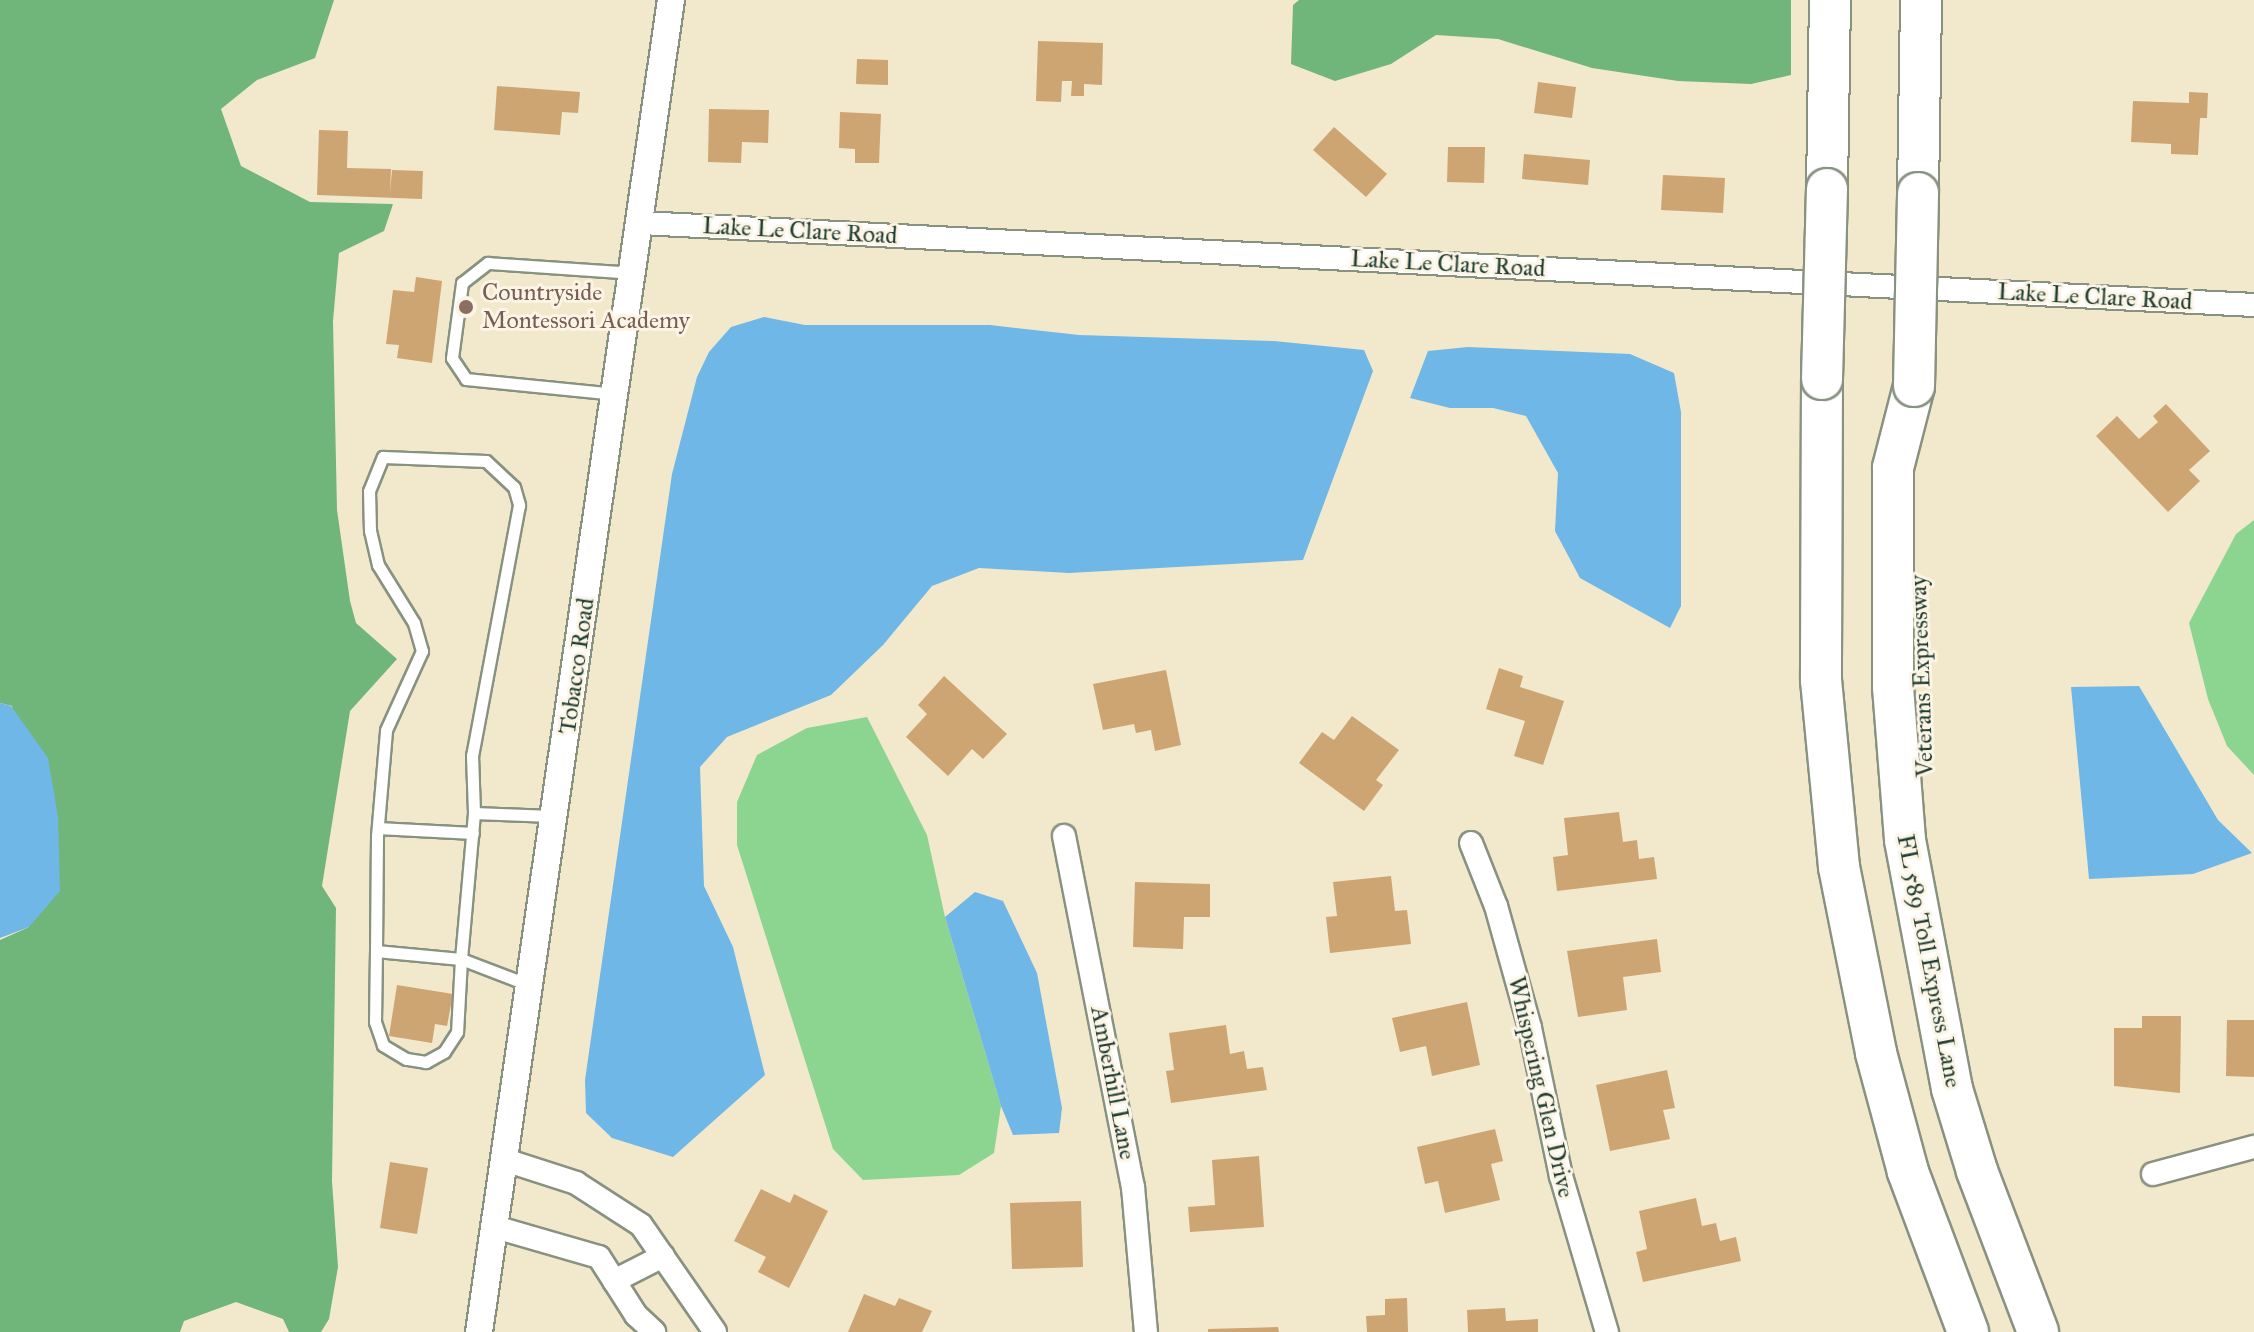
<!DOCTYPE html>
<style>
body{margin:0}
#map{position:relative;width:2254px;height:1332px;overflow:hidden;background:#f2e8cc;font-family:"IM FELL Great Primer",serif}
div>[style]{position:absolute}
.green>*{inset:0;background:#8bd591}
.forest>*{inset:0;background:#70b67b}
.water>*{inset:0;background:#6eb7e6}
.building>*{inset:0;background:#cda573}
.roads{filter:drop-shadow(2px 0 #889280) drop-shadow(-2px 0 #889280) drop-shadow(0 2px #889280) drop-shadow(0 -2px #889280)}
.service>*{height:11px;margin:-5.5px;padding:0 5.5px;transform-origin:5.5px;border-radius:5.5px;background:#fff}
.minor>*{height:22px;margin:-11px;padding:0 11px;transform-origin:11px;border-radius:11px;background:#fff}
.tertiary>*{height:26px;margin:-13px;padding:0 13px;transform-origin:13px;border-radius:13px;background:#fff}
.motorway>*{height:40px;margin:-20px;padding:0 20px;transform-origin:20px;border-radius:20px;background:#fff}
.bridges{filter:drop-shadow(2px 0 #889280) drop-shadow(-2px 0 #889280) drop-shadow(0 2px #889280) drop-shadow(0 -2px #889280)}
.motorway-bridge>*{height:40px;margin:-20px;padding:0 20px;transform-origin:20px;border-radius:20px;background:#fff}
.dots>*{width:22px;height:22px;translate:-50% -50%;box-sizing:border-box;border:4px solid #fcf5e5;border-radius:50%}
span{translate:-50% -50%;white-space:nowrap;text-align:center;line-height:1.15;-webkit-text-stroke:6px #fcf5e5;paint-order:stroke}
.street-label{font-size:24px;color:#1f3d34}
.education-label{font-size:24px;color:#785e54}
.left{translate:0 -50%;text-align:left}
</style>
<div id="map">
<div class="green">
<i style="clip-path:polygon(2254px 520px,2254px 775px,2227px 746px,2208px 699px,2189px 623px,2236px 534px)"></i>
<i style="clip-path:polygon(867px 717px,927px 835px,945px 917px,1001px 1106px,994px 1153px,959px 1175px,863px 1180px,833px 1149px,737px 845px,737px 802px,757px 755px,807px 728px)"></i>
</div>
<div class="forest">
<i style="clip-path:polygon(0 0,334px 0,315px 58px,257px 80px,221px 109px,241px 166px,310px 202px,393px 204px,384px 231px,339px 253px,333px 321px,337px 510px,350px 601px,356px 623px,397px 659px,350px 711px,322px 886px,336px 908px,332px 1181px,338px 1267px,329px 1319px,321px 1332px,289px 1332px,283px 1319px,236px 1302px,184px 1321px,180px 1332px,0 1332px,0 940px,29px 927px,12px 706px,0 703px)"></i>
<i style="clip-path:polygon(1299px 0,1791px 0,1791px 75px,1751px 84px,1678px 81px,1592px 68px,1498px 39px,1436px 35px,1391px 64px,1335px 81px,1291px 64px,1293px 5px)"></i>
</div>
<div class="water">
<i style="clip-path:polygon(764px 317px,805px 325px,990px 325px,1079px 335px,1274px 341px,1364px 350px,1373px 371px,1303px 560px,1069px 573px,979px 568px,932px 586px,883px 645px,831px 695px,727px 737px,700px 767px,704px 886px,733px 947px,765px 1075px,673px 1157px,612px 1138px,586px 1113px,585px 1080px,672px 474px,697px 377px,709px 352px,731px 327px)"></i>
<i style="clip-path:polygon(1468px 347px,1630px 354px,1674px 373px,1681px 412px,1681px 606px,1670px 628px,1580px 578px,1555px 531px,1558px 473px,1526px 416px,1493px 408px,1450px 408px,1410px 398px,1428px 351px)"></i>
<i style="clip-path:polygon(2139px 686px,2218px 820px,2252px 853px,2193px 874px,2089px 879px,2071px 687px)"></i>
<i style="clip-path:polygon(0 703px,11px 706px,48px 758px,58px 817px,60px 891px,29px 927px,0 938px)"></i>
<i style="clip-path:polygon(975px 892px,1003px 901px,1037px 973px,1062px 1108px,1059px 1133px,1013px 1135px,1001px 1106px,945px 917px)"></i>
</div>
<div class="building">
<i style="clip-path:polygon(1038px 41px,1103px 43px,1102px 85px,1084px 84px,1084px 96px,1071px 96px,1072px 81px,1062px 81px,1061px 102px,1036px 101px)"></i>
<i style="clip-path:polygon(857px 59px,888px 60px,888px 85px,856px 84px)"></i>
<i style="clip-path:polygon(1538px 82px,1576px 87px,1572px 118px,1534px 113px)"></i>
<i style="clip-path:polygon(497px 86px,580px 92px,578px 113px,562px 112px,560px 135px,494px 130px)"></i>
<i style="clip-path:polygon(2189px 92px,2208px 93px,2207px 118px,2200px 118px,2198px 155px,2171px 154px,2171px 144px,2131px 142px,2133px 101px,2189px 103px)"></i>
<i style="clip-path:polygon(709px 109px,769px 110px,768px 143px,742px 142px,741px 163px,708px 162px)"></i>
<i style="clip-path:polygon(840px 112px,881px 114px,879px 163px,855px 163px,855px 149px,839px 148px)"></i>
<i style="clip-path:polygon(1334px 127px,1387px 174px,1366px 197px,1313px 150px)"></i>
<i style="clip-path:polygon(319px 130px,348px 131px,347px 168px,391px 169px,390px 193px,392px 170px,423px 171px,422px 199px,317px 195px)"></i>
<i style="clip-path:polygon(1448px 147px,1485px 147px,1484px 183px,1447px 182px)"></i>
<i style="clip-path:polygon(1524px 154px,1590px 160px,1588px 185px,1522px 179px)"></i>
<i style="clip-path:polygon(1663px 175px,1725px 178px,1723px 213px,1661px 210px)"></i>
<i style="clip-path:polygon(416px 277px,442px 281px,432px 363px,397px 358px,399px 345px,386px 344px,393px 290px,414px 292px)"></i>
<i style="clip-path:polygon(2166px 404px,2210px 451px,2189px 470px,2200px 481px,2168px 512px,2096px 436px,2117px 416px,2139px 439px,2158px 422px,2153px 416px)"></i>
<i style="clip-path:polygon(1499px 668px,1523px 676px,1520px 687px,1564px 701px,1543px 765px,1514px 756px,1525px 721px,1486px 709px)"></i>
<i style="clip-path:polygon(1166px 670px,1181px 745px,1155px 751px,1151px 730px,1136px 733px,1134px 724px,1103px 730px,1093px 684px)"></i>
<i style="clip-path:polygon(944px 676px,1007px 734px,983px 759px,972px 749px,948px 776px,906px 737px,927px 714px,918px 705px)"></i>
<i style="clip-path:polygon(1352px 716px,1399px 750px,1376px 780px,1383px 785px,1364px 811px,1299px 763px,1322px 732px,1334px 740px)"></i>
<i style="clip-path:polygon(1619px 812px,1623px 842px,1637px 840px,1639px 859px,1654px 857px,1657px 879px,1557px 891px,1553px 857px,1568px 855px,1564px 818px)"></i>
<i style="clip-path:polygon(1391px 876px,1395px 911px,1407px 910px,1411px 944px,1330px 953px,1326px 917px,1337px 916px,1333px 882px)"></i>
<i style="clip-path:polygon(1135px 882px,1210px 884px,1210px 917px,1184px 917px,1183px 949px,1133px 947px)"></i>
<i style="clip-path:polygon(1657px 939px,1661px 972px,1623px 977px,1627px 1010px,1578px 1017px,1567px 951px)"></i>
<i style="clip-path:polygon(397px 985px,453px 994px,447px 1026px,435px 1024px,432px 1043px,389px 1036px)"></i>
<i style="clip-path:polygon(1467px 1002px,1480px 1065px,1432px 1076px,1426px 1046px,1400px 1052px,1392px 1018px)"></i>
<i style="clip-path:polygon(2142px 1016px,2181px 1016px,2180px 1093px,2114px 1086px,2114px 1028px,2142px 1028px)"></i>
<i style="clip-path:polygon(2227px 1020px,2254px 1020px,2254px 1077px,2226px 1076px)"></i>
<i style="clip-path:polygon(1226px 1025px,1230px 1054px,1244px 1051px,1247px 1069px,1263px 1067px,1267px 1090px,1171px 1103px,1166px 1071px,1174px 1070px,1169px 1033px)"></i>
<i style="clip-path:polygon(1667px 1070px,1675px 1108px,1663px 1110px,1670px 1139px,1610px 1151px,1596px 1085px)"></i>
<i style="clip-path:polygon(1495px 1129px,1503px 1161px,1491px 1164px,1500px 1200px,1445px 1213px,1438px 1181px,1425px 1184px,1417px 1147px)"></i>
<i style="clip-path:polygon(1259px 1156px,1264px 1227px,1190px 1232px,1188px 1207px,1215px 1205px,1212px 1160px)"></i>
<i style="clip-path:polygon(390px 1162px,428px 1168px,417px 1234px,380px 1228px)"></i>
<i style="clip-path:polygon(761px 1189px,790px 1203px,794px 1194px,828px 1211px,789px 1288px,758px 1272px,766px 1257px,734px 1241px)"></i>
<i style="clip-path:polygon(1696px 1198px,1702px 1226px,1716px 1223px,1720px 1241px,1736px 1237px,1741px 1261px,1643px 1282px,1636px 1252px,1647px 1249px,1639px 1211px)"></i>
<i style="clip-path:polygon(1081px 1201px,1083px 1267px,1012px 1269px,1010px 1203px)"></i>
<i style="clip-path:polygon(864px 1294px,895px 1306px,899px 1298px,932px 1311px,922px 1332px,848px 1332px)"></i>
<i style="clip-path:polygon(1407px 1298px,1408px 1332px,1367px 1332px,1366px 1316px,1385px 1315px,1385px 1299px)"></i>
<i style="clip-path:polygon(1505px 1308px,1506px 1321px,1538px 1319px,1538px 1332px,1468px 1332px,1467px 1310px)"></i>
<i style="clip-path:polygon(1278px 1327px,1279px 1332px,1208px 1332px,1208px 1329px)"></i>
</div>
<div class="roads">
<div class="service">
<i style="left:616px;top:394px;width:151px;rotate:-174.3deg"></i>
<i style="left:466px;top:379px;width:25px;rotate:-124deg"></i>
<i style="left:452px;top:358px;width:76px;rotate:-82.4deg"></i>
<i style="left:462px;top:283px;width:33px;rotate:-38deg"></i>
<i style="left:488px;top:263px;width:145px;rotate:3.9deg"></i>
<i style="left:378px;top:828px;width:95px;rotate:3deg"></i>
<i style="left:376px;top:951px;width:85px;rotate:5.4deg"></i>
<i style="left:461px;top:959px;width:73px;rotate:93.1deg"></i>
<i style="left:457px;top:1032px;width:24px;rotate:123deg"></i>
<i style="left:444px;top:1052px;width:21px;rotate:151deg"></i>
<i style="left:426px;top:1062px;width:20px;rotate:-171deg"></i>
<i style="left:406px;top:1059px;width:27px;rotate:-149deg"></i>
<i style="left:383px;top:1045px;width:24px;rotate:-109deg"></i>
<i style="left:375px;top:1022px;width:71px;rotate:-89.2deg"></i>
<i style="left:376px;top:951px;width:115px;rotate:-89.5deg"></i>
<i style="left:377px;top:836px;width:106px;rotate:-85.1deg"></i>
<i style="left:386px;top:730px;width:87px;rotate:-65.5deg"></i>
<i style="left:422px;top:651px;width:29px;rotate:-106deg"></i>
<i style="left:414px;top:623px;width:68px;rotate:-121.8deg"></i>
<i style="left:378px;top:565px;width:35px;rotate:-103deg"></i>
<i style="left:370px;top:531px;width:40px;rotate:-91.4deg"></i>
<i style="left:369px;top:491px;width:37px;rotate:-68deg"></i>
<i style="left:383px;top:457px;width:103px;rotate:2.2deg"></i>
<i style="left:486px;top:461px;width:38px;rotate:43deg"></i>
<i style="left:514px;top:487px;width:19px;rotate:74deg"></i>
<i style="left:519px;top:505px;width:254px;rotate:100.6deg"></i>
<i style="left:472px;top:755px;width:58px;rotate:88deg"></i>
<i style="left:529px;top:985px;width:73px;rotate:-159.1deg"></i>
<i style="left:461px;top:959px;width:147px;rotate:-84.9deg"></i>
<i style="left:474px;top:813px;width:78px;rotate:2.2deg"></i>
</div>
<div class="minor">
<i style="left:641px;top:223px;width:1615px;rotate:2.91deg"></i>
<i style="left:1064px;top:836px;width:358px;rotate:78.9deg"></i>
<i style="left:1133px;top:1187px;width:146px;rotate:84.9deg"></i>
<i style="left:1471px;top:843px;width:68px;rotate:68.4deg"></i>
<i style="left:1496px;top:906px;width:127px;rotate:74.4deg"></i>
<i style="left:1530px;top:1028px;width:151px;rotate:78.2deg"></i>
<i style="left:1561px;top:1176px;width:163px;rotate:73.6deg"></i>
<i style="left:505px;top:1160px;width:75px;rotate:17.9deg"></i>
<i style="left:576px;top:1183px;width:77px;rotate:32.9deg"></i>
<i style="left:641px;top:1225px;width:130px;rotate:55.3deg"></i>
<i style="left:2153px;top:1174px;width:105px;rotate:-15deg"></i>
<i style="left:495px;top:1227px;width:108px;rotate:16.1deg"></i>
<i style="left:599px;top:1257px;width:69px;rotate:57.5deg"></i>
<i style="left:636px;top:1315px;width:25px;rotate:43deg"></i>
<i style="left:614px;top:1281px;width:55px;rotate:-27deg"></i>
</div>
<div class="tertiary">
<i style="left:479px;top:1332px;width:1346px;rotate:-81.8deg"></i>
</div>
<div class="motorway">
<i style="left:1827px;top:189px;width:189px;rotate:-89.1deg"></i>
<i style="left:1918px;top:193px;width:193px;rotate:-89.1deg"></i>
<i style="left:1822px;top:379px;width:301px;rotate:90.2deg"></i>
<i style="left:1821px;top:680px;width:188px;rotate:84.5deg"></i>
<i style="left:1839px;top:867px;width:190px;rotate:78.7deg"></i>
<i style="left:1876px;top:1053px;width:123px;rotate:74.9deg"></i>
<i style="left:1908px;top:1172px;width:171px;rotate:69.4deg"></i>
<i style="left:1914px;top:386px;width:85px;rotate:104.4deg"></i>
<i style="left:1893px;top:468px;width:219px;rotate:90deg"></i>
<i style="left:1893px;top:687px;width:153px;rotate:85.5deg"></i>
<i style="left:1905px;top:840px;width:253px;rotate:79.3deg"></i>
<i style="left:1952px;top:1089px;width:86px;rotate:73deg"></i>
<i style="left:1977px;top:1171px;width:172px;rotate:69.2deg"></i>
</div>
</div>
<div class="bridges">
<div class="motorway-bridge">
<i style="left:1822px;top:379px;width:190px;rotate:-88.5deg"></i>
<i style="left:1914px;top:386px;width:193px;rotate:-88.8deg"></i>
</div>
</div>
<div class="dots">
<i style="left:466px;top:307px;background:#8d6e63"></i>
</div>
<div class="street-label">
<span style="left:800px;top:231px;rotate:3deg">Lake Le Clare Road</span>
<span style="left:1448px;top:264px;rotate:3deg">Lake Le Clare Road</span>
<span style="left:2095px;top:297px;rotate:3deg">Lake Le Clare Road</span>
<span style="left:577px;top:666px;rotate:-82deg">Tobacco Road</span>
<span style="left:1922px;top:676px;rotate:-92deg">Veterans Expressway</span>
<span style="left:1929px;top:961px;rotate:79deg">FL 589 Toll Express Lane</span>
<span style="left:1113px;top:1083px;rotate:79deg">Amberhill Lane</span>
<span style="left:1541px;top:1087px;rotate:77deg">Whispering Glen Drive</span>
</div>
<div class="education-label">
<span class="left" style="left:482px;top:307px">Countryside<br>Montessori Academy</span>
</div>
</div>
